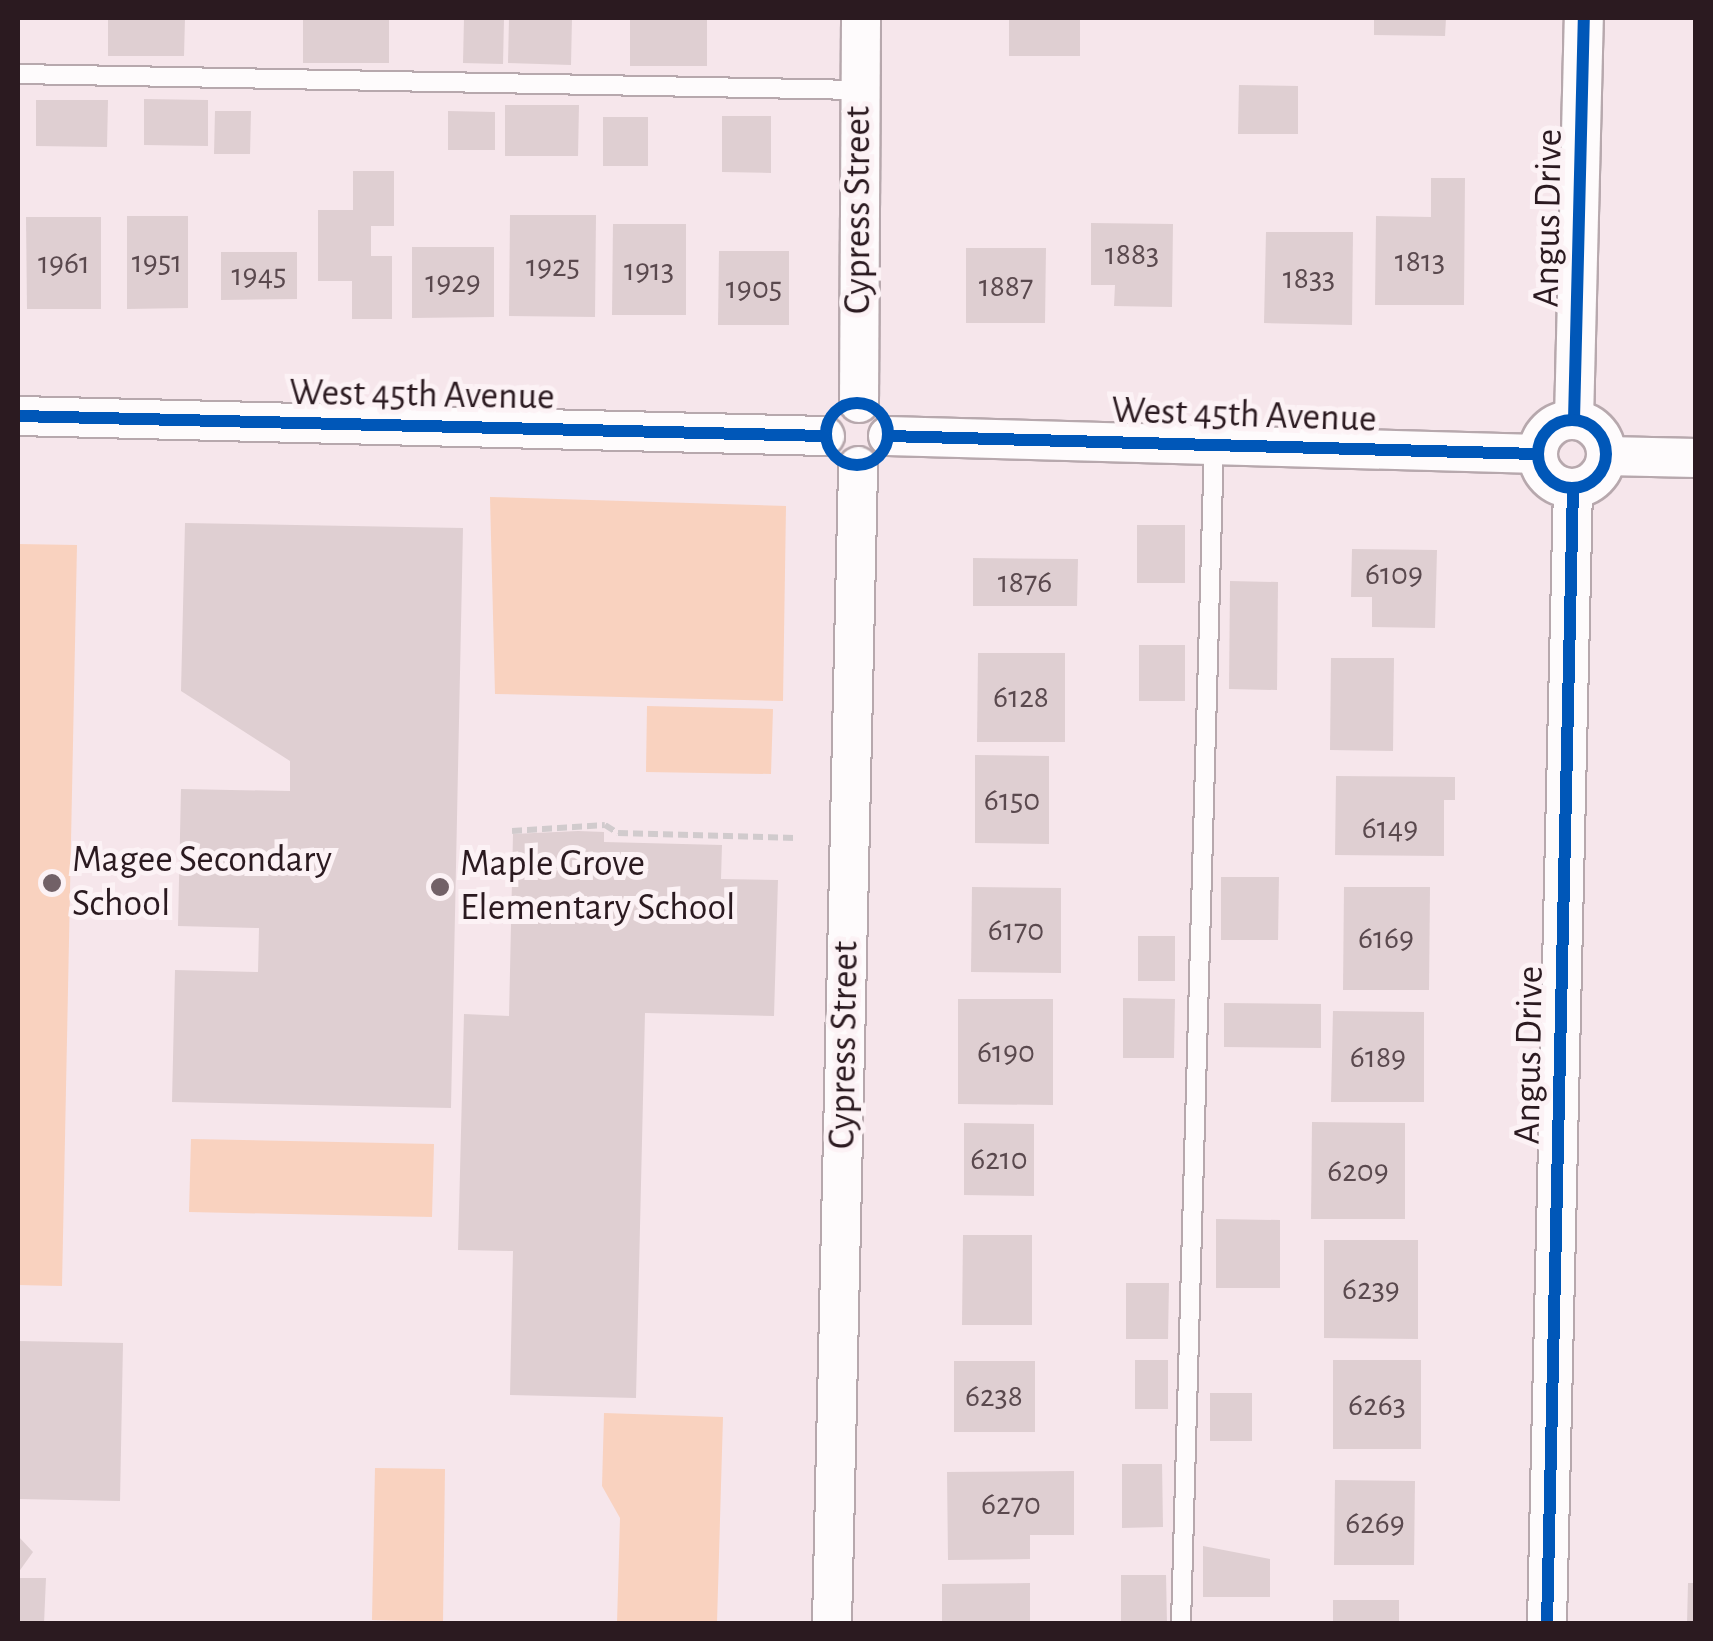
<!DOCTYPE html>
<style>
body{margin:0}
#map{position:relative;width:1713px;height:1641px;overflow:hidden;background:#f6e6eb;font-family:"Alegreya Sans",sans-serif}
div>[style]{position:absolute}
.green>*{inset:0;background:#f9d2bf}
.building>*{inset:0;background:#dfcfd2}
.path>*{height:6px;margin-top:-3px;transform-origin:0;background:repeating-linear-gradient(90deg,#d1cbcd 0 10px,transparent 0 15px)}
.roads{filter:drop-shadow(2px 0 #b7a8ad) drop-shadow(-2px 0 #b7a8ad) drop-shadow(0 2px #b7a8ad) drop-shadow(0 -2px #b7a8ad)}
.lane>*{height:18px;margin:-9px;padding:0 9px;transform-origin:9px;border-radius:9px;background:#fefbfc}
.street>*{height:38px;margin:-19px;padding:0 19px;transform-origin:19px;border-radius:19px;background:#fefbfc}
.street>.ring{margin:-19px;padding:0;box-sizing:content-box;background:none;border:38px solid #fefbfc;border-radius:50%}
.cycleway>*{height:12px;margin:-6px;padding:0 6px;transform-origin:6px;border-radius:6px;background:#0057b8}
.cycleway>.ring{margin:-6px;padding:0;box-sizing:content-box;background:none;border:12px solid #0057b8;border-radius:50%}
.dots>*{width:28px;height:28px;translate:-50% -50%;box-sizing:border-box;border:5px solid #fcf2f5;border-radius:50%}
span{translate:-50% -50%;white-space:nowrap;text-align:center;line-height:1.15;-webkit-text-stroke:10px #fcf2f5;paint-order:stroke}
.number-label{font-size:32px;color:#5a494e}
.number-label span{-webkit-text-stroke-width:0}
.street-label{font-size:38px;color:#2b1a20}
.poi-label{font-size:38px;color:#2b1a20}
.left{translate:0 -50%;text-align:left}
.frame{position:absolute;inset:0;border:20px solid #2b1a20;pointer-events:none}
</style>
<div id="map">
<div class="green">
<i style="clip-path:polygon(490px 497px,786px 506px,783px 701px,495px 694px)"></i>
<i style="clip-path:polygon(18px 544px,77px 545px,62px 1286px,18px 1285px)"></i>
<i style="clip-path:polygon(647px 706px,773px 709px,771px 774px,646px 772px)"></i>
<i style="clip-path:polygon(191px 1139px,434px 1144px,432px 1217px,189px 1212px)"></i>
<i style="clip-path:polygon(604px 1413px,723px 1417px,717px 1623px,617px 1623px,620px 1518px,602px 1486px)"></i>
<i style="clip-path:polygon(375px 1468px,445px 1469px,443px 1622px,372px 1620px)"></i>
</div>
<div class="building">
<i style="clip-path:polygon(108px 18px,185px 18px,184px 56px,108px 56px)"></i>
<i style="clip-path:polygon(303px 18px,389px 18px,389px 63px,303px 63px)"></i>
<i style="clip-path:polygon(464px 18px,504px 18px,503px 64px,463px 63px)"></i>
<i style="clip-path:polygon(509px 18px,572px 18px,571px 65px,508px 63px)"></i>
<i style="clip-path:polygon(1009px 18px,1080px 18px,1080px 56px,1009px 56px)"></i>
<i style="clip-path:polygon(1374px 18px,1446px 18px,1445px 36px,1374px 35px)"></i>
<i style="clip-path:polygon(630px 20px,707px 20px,707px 66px,630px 66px)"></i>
<i style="clip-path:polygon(1239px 85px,1298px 86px,1298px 134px,1238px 134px)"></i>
<i style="clip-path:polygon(144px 99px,208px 100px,208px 146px,144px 145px)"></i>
<i style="clip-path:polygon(36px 100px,108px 100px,107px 147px,36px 146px)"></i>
<i style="clip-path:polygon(505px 105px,579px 105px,578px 156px,505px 156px)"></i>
<i style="clip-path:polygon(215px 111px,251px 111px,250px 154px,214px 154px)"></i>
<i style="clip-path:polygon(448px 111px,495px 112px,495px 150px,448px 150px)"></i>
<i style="clip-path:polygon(722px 116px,771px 116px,771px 173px,722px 172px)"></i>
<i style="clip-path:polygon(603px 117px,648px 117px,648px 166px,603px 166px)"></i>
<i style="clip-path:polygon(353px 171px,394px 171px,394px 226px,371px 226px,371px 256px,392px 256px,392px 319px,352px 319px,352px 281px,318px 281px,318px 210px,353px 210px)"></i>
<i style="clip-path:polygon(1431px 178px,1465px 178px,1464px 305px,1375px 305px,1376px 216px,1431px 217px)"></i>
<i style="clip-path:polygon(510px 215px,596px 215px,595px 317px,509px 316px)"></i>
<i style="clip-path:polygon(127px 216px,188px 216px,188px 308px,127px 309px)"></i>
<i style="clip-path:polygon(26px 217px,101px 217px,101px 309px,27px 309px)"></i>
<i style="clip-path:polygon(1091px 223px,1173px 224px,1172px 307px,1114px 306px,1115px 285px,1091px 285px)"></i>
<i style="clip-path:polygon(613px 224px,686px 224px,686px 315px,612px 315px)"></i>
<i style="clip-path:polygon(1266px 232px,1353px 232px,1352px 325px,1264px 323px)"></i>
<i style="clip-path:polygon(412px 247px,494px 247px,494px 317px,412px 318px)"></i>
<i style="clip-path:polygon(966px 248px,1046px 248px,1045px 323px,966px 323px)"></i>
<i style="clip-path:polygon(719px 251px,789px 251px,789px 325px,718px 325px)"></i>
<i style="clip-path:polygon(221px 252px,297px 252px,297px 299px,221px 300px)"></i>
<i style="clip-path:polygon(185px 523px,463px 528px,451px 1108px,172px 1102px,175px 970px,258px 972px,259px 928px,178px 926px,181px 789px,290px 791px,290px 761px,181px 691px)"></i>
<i style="clip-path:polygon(1137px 525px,1185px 525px,1185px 583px,1137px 583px)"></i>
<i style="clip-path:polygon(1352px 549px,1437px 550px,1435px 628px,1372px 627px,1372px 597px,1351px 597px)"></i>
<i style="clip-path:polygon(973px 558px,1078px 559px,1077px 606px,973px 606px)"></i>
<i style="clip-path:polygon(1230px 581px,1278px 582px,1277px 690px,1229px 689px)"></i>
<i style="clip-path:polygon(1139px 645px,1185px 645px,1185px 701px,1139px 701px)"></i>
<i style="clip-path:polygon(978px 653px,1065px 653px,1065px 742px,977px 742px)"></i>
<i style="clip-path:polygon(1331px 658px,1394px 658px,1393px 751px,1330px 750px)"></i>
<i style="clip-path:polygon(975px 755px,1049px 756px,1049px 844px,975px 843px)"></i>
<i style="clip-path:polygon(1336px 776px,1455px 777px,1455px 800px,1444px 800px,1444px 856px,1335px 855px)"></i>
<i style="clip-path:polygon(578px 831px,604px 832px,604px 842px,722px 845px,721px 879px,778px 880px,774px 1016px,645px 1013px,636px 1398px,510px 1395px,513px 1251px,458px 1250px,464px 1014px,509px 1016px,513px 834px)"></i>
<i style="clip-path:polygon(1221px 877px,1279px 877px,1278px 940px,1221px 940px)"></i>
<i style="clip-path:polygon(972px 887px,1061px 888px,1061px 973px,971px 972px)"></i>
<i style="clip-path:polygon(1344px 887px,1430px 887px,1429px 990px,1343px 990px)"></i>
<i style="clip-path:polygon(1138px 936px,1175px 936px,1175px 981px,1138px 981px)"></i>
<i style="clip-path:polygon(1123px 998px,1175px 999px,1174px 1058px,1123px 1058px)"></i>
<i style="clip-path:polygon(958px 999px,1053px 999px,1053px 1105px,958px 1104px)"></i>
<i style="clip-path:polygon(1224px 1003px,1321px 1004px,1321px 1048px,1224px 1047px)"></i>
<i style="clip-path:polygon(1333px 1011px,1424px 1012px,1424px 1102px,1331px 1102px)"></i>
<i style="clip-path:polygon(1312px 1122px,1405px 1123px,1405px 1219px,1311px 1219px)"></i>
<i style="clip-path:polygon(964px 1123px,1034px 1124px,1034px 1196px,964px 1195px)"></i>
<i style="clip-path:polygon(1216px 1219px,1280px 1220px,1280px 1288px,1216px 1288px)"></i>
<i style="clip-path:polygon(963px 1235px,1032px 1235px,1032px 1325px,962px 1325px)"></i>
<i style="clip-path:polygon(1324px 1240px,1418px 1240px,1418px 1339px,1324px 1338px)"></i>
<i style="clip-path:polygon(1126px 1283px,1169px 1283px,1168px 1339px,1126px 1339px)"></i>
<i style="clip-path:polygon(18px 1341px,123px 1343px,120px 1501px,18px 1499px)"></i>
<i style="clip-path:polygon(1135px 1360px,1168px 1360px,1168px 1409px,1135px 1409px)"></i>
<i style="clip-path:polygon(1333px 1360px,1421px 1360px,1421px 1449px,1333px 1449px)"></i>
<i style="clip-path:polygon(954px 1361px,1035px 1361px,1035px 1432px,954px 1432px)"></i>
<i style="clip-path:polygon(1210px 1393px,1252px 1393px,1252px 1441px,1210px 1441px)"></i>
<i style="clip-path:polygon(1122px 1464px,1162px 1464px,1163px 1527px,1122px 1528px)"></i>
<i style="clip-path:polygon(1074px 1471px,1074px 1535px,1030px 1535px,1030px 1559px,948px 1560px,947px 1472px)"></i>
<i style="clip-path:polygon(1335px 1480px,1415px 1481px,1414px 1565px,1334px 1565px)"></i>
<i style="clip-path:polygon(18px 1536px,33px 1552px,18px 1573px)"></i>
<i style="clip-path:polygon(1203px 1546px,1270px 1559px,1270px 1597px,1203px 1597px)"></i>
<i style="clip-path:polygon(1121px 1575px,1166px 1575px,1167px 1624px,1121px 1624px)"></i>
<i style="clip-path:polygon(18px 1578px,46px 1578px,44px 1624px,18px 1624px)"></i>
<i style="clip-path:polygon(1030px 1583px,1030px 1624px,942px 1624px,942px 1584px)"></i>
<i style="clip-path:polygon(1688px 1583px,1696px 1583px,1696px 1624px,1687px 1624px)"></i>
<i style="clip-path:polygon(1333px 1600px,1399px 1600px,1399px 1624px,1333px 1624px)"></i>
</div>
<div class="path">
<i style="left:512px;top:831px;width:93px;rotate:-3.7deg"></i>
<i style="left:605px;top:825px;width:15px;rotate:32deg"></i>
<i style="left:618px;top:833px;width:177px;rotate:1.6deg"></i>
</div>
<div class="roads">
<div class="lane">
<i style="left:18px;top:74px;width:841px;rotate:1.09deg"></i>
<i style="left:1181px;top:1624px;width:1179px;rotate:-88.4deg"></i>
</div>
<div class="street">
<i style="left:859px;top:403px;width:385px;rotate:-89.7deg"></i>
<i style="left:18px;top:416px;width:807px;rotate:1.42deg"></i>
<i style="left:1574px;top:420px;width:402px;rotate:-88.6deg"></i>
<i class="ring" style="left:1538px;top:420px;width:30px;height:30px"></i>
<i style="left:888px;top:436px;width:650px;rotate:1.59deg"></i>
<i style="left:1607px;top:456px;width:89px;rotate:1.3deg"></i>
<i style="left:832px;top:1624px;width:1158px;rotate:-88.71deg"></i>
<i style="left:1547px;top:1624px;width:1135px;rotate:-88.69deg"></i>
</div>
</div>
<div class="cycleway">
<i class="ring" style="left:826px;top:403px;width:50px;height:50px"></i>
<i style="left:18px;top:416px;width:807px;rotate:1.42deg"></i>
<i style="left:1574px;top:420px;width:402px;rotate:-88.6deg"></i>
<i class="ring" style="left:1538px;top:420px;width:56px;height:56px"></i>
<i style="left:888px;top:436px;width:650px;rotate:1.59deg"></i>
<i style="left:1547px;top:1624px;width:1135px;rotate:-88.69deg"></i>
</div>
<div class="dots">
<i style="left:52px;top:883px;background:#726167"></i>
<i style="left:440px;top:887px;background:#726167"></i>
</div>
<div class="number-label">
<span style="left:1132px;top:254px">1883</span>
<span style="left:1420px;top:261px">1813</span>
<span style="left:157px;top:262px">1951</span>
<span style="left:64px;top:263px">1961</span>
<span style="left:553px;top:266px">1925</span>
<span style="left:649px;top:270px">1913</span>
<span style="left:259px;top:275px">1945</span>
<span style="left:1309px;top:278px">1833</span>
<span style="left:453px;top:282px">1929</span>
<span style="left:1006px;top:286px">1887</span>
<span style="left:754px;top:288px">1905</span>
<span style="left:1394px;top:574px">6109</span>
<span style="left:1025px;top:582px">1876</span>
<span style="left:1021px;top:697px">6128</span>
<span style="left:1012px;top:800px">6150</span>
<span style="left:1390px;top:828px">6149</span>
<span style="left:1016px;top:930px">6170</span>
<span style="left:1386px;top:938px">6169</span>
<span style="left:1006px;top:1052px">6190</span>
<span style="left:1378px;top:1057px">6189</span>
<span style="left:999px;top:1159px">6210</span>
<span style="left:1358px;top:1171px">6209</span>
<span style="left:1371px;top:1289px">6239</span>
<span style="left:994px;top:1396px">6238</span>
<span style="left:1377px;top:1405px">6263</span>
<span style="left:1011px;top:1504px">6270</span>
<span style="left:1375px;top:1523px">6269</span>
</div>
<div class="street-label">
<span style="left:859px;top:210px;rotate:-90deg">Cypress Street</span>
<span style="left:1549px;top:218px;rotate:-89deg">Angus Drive</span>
<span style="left:422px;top:396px;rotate:1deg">West 45th Avenue</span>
<span style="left:1244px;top:416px;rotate:2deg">West 45th Avenue</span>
<span style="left:845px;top:1045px;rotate:-89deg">Cypress Street</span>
<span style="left:1530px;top:1055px;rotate:-89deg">Angus Drive</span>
</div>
<div class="poi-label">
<span class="left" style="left:72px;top:883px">Magee Secondary<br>School</span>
<span class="left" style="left:460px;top:887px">Maple Grove<br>Elementary School</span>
</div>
<div class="frame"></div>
</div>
